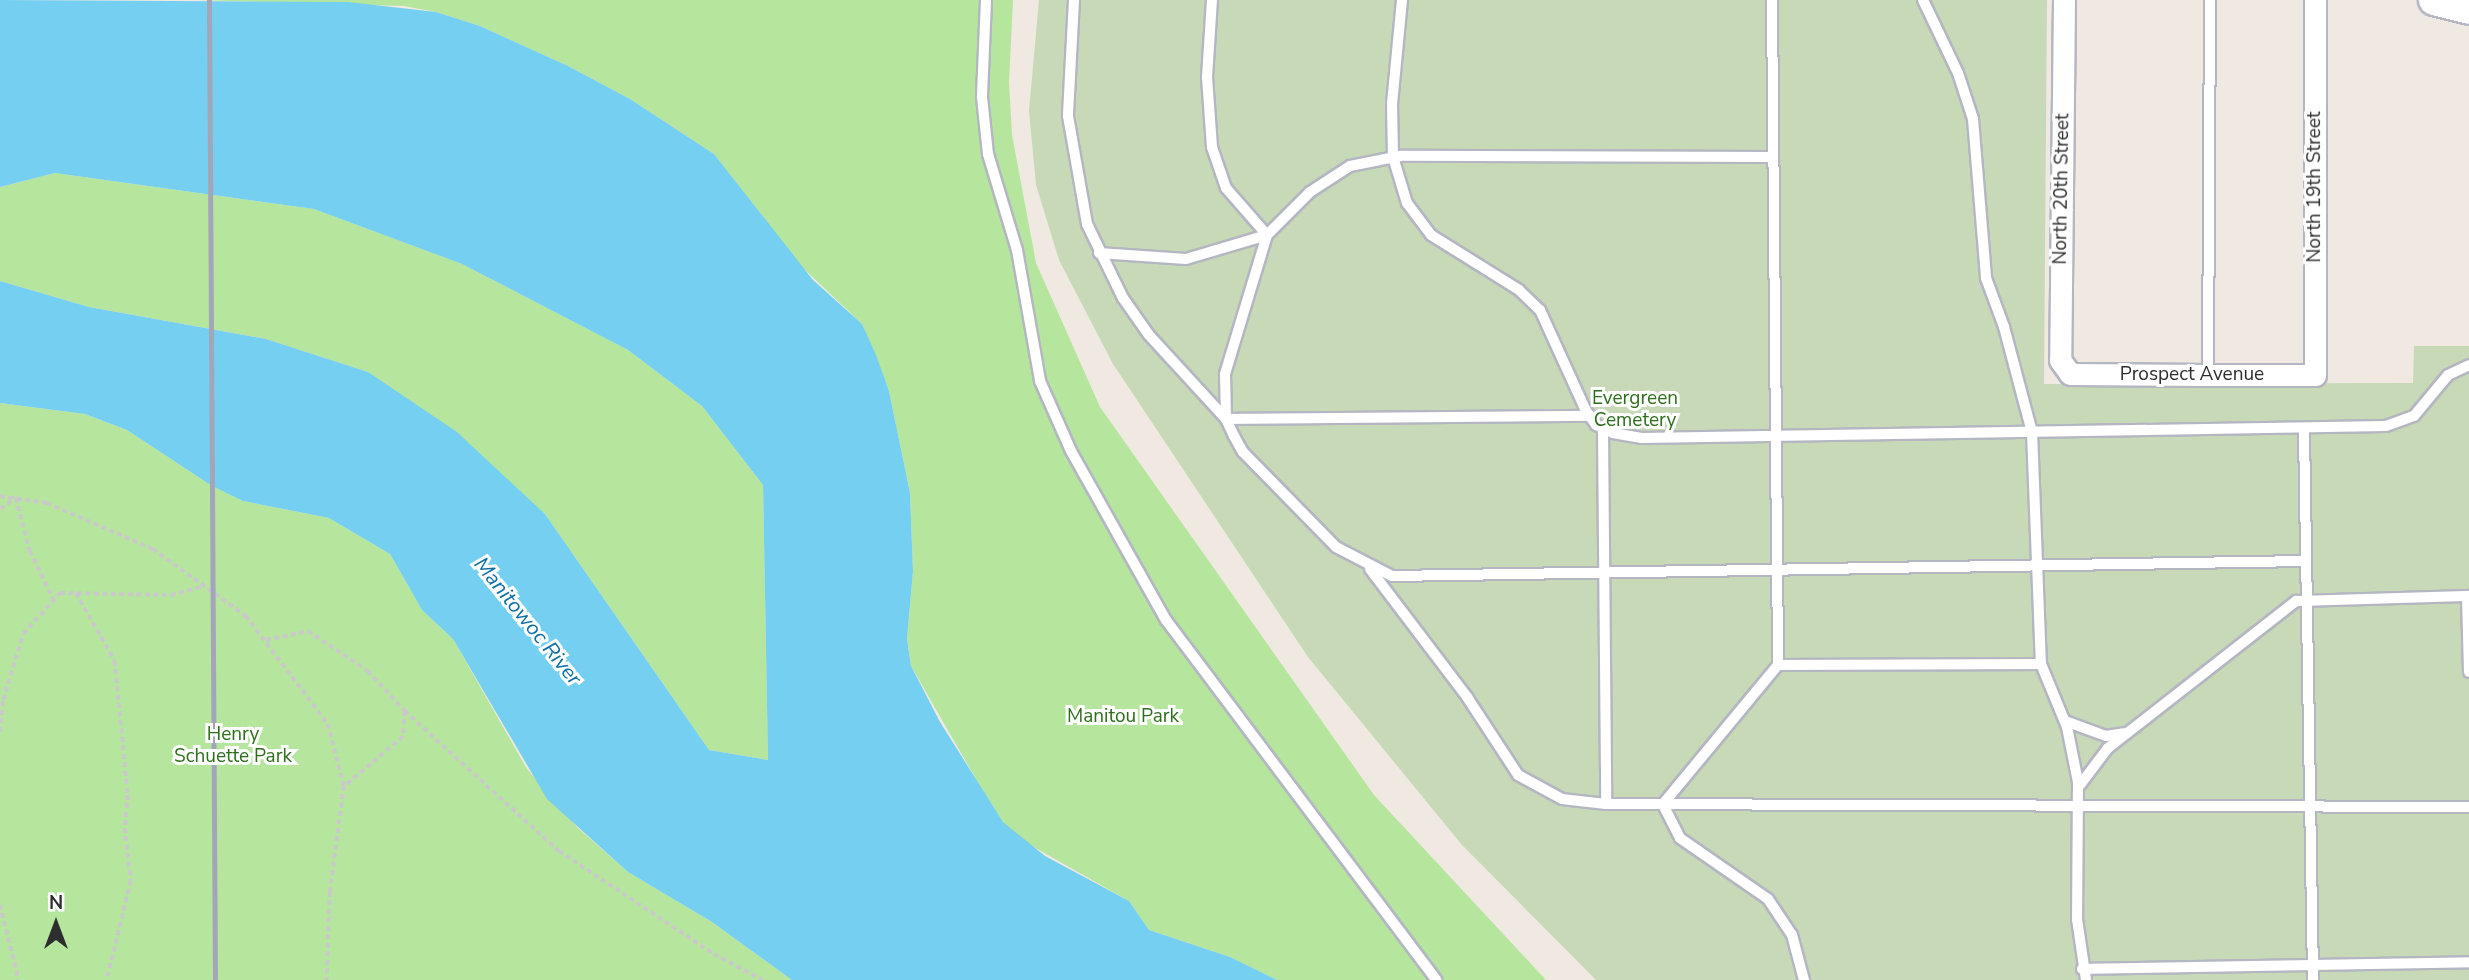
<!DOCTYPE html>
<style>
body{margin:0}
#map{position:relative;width:2469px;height:980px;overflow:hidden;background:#efe9e1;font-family:"Nunito Sans",sans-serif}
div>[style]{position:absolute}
.green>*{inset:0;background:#b6e59e}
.cemetery>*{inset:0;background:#c8d9b8}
.water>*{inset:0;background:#75cff0}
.path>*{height:3.5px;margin-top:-1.75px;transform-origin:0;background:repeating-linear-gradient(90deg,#c9c9c9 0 5px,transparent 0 8.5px)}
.roads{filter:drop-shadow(2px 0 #b4b7c1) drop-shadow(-2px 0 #b4b7c1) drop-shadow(0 2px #b4b7c1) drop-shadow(0 -2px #b4b7c1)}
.lane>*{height:10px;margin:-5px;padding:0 5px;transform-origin:5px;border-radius:5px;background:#fff}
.street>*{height:21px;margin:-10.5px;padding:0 10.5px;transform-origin:10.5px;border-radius:10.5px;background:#fff}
.secondary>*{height:30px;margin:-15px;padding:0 15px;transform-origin:15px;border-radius:15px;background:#fff}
.rail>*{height:5px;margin:-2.5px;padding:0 2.5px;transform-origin:2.5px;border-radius:2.5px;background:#a3a6b8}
span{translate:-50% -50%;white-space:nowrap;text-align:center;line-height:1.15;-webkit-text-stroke:6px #fff;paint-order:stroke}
.street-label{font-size:19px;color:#2e2e2e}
.park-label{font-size:19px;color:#2c6e1b}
.water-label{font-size:21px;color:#0d6fa3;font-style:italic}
.north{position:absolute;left:21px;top:889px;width:70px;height:70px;-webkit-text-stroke:5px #fff;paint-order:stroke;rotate:0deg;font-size:19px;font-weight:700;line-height:28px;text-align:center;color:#2e2e2e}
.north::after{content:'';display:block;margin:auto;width:24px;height:32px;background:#2e2e2e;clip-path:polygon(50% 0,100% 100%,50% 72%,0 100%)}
</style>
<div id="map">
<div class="green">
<i style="clip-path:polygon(198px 0,1013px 0,1009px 82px,1012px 135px,1036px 263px,1100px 407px,1374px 795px,1546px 980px,1277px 980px,1230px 957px,1149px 930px,1129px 901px,1025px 842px,1003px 822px,984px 793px,911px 666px,907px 639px,913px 571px,910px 493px,889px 391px,862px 324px,801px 266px,714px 154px,630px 99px,568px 66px,480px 26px,436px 12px,404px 6px)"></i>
<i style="clip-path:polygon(55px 173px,314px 209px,462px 264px,628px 350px,702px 406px,763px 485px,768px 760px,709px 750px,545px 514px,368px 372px,266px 339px,89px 307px,0 281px,0 187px)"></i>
<i style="clip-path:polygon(0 403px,85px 414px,127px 430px,212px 486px,243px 501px,329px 518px,390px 554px,422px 610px,453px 639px,527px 769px,577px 827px,628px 872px,712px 922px,792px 980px,0 980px)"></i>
</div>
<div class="cemetery">
<i style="clip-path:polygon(1039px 0,2047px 0,2044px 384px,2413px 383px,2414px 346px,2469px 346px,2469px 980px,1596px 980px,1462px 845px,1308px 657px,1113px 364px,1059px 260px,1036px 185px,1029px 111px)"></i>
</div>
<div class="water">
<i style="clip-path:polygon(0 0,348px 2px,436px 12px,480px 26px,568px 66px,630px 99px,714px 154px,813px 280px,862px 324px,876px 355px,889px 391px,910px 493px,913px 571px,907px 639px,911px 666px,940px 722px,1003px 822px,1045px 856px,1129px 901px,1149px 930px,1230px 957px,1277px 980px,792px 980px,712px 922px,628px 872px,547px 799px,453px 639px,422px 610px,390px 554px,329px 518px,243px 501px,212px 486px,127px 430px,85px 414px,0 403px,0 281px,89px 307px,266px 339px,368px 372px,457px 432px,545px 514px,709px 750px,768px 760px,763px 485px,702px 406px,628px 350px,462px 264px,314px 209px,55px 173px,0 187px)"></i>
</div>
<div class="path">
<i style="left:0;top:496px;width:48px;rotate:8.5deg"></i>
<i style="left:47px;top:503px;width:116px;rotate:23.5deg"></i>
<i style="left:153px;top:549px;width:115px;rotate:35.8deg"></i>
<i style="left:246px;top:616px;width:136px;rotate:52.8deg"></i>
<i style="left:328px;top:724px;width:64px;rotate:75.5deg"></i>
<i style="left:344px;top:786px;width:107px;rotate:97.5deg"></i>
<i style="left:330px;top:892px;width:88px;rotate:92deg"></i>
<i style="left:0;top:509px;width:19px;rotate:-35deg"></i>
<i style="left:16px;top:498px;width:55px;rotate:75.2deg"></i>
<i style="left:30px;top:551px;width:55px;rotate:63.9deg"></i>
<i style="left:76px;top:593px;width:78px;rotate:60.2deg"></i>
<i style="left:115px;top:661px;width:135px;rotate:84.5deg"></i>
<i style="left:128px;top:795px;width:33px;rotate:95deg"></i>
<i style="left:125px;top:828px;width:53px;rotate:83.5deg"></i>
<i style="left:131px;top:881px;width:102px;rotate:103.6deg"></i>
<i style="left:266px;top:640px;width:43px;rotate:-12.1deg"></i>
<i style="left:308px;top:631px;width:72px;rotate:33.7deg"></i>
<i style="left:368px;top:671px;width:54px;rotate:47.2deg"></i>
<i style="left:405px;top:711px;width:26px;rotate:94deg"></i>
<i style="left:403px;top:737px;width:76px;rotate:139.8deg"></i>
<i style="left:405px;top:711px;width:208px;rotate:42.3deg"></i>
<i style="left:559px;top:851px;width:186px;rotate:33.6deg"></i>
<i style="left:714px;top:954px;width:55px;rotate:28deg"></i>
<i style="left:0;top:732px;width:32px;rotate:-85deg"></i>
<i style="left:3px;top:700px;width:69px;rotate:-73.1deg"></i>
<i style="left:23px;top:634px;width:55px;rotate:-47.9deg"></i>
<i style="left:60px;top:593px;width:111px;rotate:1deg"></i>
<i style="left:171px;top:595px;width:34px;rotate:-15deg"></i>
<i style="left:0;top:905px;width:77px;rotate:75.8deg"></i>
</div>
<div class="roads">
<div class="lane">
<i style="left:986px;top:0;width:97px;rotate:92.4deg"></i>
<i style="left:982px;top:97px;width:57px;rotate:84deg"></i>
<i style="left:988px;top:154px;width:100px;rotate:73.2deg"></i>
<i style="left:1017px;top:250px;width:133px;rotate:80deg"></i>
<i style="left:1040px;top:381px;width:77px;rotate:66.1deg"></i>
<i style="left:1071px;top:451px;width:194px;rotate:60.7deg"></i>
<i style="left:1166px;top:620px;width:450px;rotate:53.1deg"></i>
<i style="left:1074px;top:0;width:116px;rotate:93deg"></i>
<i style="left:1068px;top:116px;width:110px;rotate:80deg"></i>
<i style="left:1087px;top:224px;width:82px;rotate:64.1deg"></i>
<i style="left:1123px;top:298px;width:45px;rotate:54.9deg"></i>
<i style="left:1149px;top:335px;width:114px;rotate:47.5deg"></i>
<i style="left:1226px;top:419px;width:364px;rotate:-0.5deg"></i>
<i style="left:1402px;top:0;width:104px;rotate:95.5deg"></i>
<i style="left:1392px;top:104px;width:53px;rotate:88.9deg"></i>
<i style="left:1393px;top:157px;width:48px;rotate:73.1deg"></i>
<i style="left:1407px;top:203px;width:40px;rotate:53deg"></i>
<i style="left:1431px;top:235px;width:104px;rotate:32deg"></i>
<i style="left:1519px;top:290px;width:29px;rotate:44deg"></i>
<i style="left:1540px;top:310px;width:111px;rotate:65.5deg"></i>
<i style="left:1586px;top:411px;width:17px;rotate:54deg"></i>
<i style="left:1596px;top:425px;width:19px;rotate:25deg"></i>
<i style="left:1613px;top:433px;width:29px;rotate:10deg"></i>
<i style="left:1642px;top:438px;width:744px;rotate:-0.92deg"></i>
<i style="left:2386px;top:426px;width:30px;rotate:-20deg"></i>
<i style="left:2414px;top:416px;width:53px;rotate:-50.3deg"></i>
<i style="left:2448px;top:375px;width:23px;rotate:-25deg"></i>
<i style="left:1772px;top:0;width:665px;rotate:89.48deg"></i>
<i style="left:1923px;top:0;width:81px;rotate:64.4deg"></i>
<i style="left:1958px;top:73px;width:48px;rotate:71.9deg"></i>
<i style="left:1973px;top:119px;width:160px;rotate:85.3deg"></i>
<i style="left:1986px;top:278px;width:52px;rotate:69.8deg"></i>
<i style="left:2004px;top:327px;width:109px;rotate:75.1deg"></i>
<i style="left:2032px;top:432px;width:232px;rotate:87.8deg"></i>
<i style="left:2041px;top:664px;width:68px;rotate:67.6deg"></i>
<i style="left:2067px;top:727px;width:56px;rotate:78.7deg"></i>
<i style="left:2078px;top:782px;width:137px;rotate:90.4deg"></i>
<i style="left:2077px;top:919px;width:62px;rotate:81.6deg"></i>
<i style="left:1772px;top:157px;width:372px;rotate:-179.8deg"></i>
<i style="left:1400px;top:156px;width:51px;rotate:168.7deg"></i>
<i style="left:1350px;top:166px;width:48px;rotate:147deg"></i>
<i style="left:1310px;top:192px;width:61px;rotate:135deg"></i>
<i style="left:1267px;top:235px;width:145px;rotate:106.8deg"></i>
<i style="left:1225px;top:374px;width:45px;rotate:88.7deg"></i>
<i style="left:1226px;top:419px;width:19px;rotate:65deg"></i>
<i style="left:1234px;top:436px;width:18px;rotate:61deg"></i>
<i style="left:1243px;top:452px;width:133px;rotate:45.6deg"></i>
<i style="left:1336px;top:547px;width:63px;rotate:27.4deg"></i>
<i style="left:1392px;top:576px;width:913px;rotate:-0.94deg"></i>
<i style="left:1099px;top:253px;width:87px;rotate:3.9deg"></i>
<i style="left:1186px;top:259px;width:84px;rotate:-16.5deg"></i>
<i style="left:1267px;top:235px;width:62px;rotate:-131.1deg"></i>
<i style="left:1226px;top:188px;width:43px;rotate:-108.9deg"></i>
<i style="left:1212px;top:147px;width:70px;rotate:-94.1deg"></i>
<i style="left:1207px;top:77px;width:77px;rotate:-86.3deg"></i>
<i style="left:2208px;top:375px;width:375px;rotate:-89.7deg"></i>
<i style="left:2304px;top:429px;width:551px;rotate:89.06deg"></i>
<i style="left:1603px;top:430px;width:374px;rotate:89.5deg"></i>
<i style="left:1370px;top:569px;width:161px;rotate:52.8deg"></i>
<i style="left:1467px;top:697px;width:93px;rotate:56.8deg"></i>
<i style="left:1518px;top:775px;width:50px;rotate:28.6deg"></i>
<i style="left:1562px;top:799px;width:44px;rotate:6.5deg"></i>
<i style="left:1606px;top:804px;width:863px;rotate:0.2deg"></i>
<i style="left:2467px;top:596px;width:76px;rotate:88.5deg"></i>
<i style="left:2065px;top:721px;width:44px;rotate:20.1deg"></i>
<i style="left:2106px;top:736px;width:18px;rotate:-9deg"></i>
<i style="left:2080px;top:785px;width:46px;rotate:-52.9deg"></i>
<i style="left:2108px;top:748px;width:239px;rotate:-38deg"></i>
<i style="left:2296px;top:601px;width:173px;rotate:-1.7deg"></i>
<i style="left:2082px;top:969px;width:387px;rotate:-1deg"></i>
<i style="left:1804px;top:980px;width:47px;rotate:-104.9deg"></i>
<i style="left:1792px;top:935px;width:43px;rotate:-123.7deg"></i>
<i style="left:1768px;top:899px;width:107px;rotate:-145.3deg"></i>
<i style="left:1680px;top:838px;width:38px;rotate:-117deg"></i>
<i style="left:1663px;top:804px;width:180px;rotate:-50.4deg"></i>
<i style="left:1778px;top:665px;width:263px;rotate:-0.2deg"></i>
</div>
<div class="street">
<i style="left:2064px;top:0;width:360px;rotate:90.6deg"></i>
<i style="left:2060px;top:360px;width:17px;rotate:54deg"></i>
<i style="left:2070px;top:374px;width:138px;rotate:0.4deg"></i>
<i style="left:2208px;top:375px;width:107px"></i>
<i style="left:2315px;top:375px;width:375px;rotate:-90deg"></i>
</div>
<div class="secondary">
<i style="left:2434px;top:0;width:36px;rotate:14deg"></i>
</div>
</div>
<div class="rail">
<i style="left:209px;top:0;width:980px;rotate:89.65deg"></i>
</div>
<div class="street-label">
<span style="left:2315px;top:187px;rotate:-90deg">North 19th Street</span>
<span style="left:2062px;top:189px;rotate:-89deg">North 20th Street</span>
<span style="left:2192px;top:375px">Prospect Avenue</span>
</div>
<div class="park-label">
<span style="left:1635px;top:410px">Evergreen<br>Cemetery</span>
<span style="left:1123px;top:717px">Manitou Park</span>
<span style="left:233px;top:746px">Henry<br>Schuette Park</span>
</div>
<div class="water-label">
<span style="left:528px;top:621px;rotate:51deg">Manitowoc River</span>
</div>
<div class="north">N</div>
</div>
